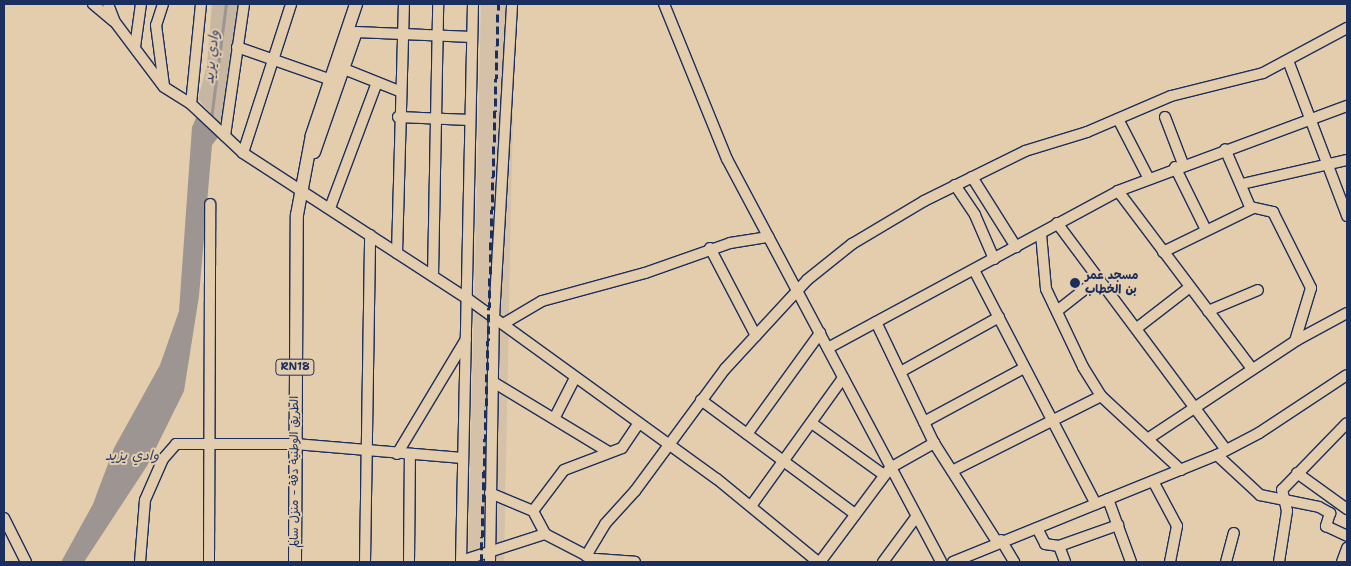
<!DOCTYPE html>
<meta charset="utf-8">
<style>
body{margin:0}
#map{position:relative;width:1351px;height:566px;overflow:hidden;background:#e4cdad;font-family:"Shantell Sans","Playpen Sans Arabic",sans-serif}
div>[style]{position:absolute}
.built>*{inset:0;background:#d5c1a7}
.green>*{inset:0;background:#c7b6a1}
.water>*{inset:0;background:#9d9591}
.stream>*{height:2.5px;margin:-1.25px;padding:0 1.25px;transform-origin:1.25px;border-radius:1.25px;background:#9d9591}
.roads{filter:drop-shadow(1px 0 #1b2f5e) drop-shadow(-1px 0 #1b2f5e) drop-shadow(0 1px #1b2f5e) drop-shadow(0 -1px #1b2f5e)}
.minor>*{height:10px;margin:-5px;padding:0 5px;transform-origin:5px;border-radius:5px;background:#e4cdad}
.major>*{height:12px;margin:-6px;padding:0 6px;transform-origin:6px;border-radius:6px;background:#e4cdad}
.rail>*{height:2.5px;margin-top:-1.25px;transform-origin:0;background:repeating-linear-gradient(90deg,#1b2f5e 0 8px,transparent 0 12px)}
.dots>*{width:14px;height:14px;translate:-50% -50%;box-sizing:border-box;border:2px solid #e4cdad;border-radius:50%}
span{translate:-50% -50%;white-space:nowrap;text-align:center;line-height:1.15;-webkit-text-stroke:4px #e4cdad;paint-order:stroke}
.shield-label span{padding:1px 4px;background:#e4cdad;border:1px solid;border-radius:4px;-webkit-text-stroke-width:0}
.shield-label{font-size:11px;color:#1b2f5e;font-weight:700}
.poi-label{font-size:12px;color:#1b2f5e;font-weight:700}
.left{translate:0 -50%;text-align:left}
.street-label{font-size:12px;color:#1b2f5e}
.water-label{font-size:14px;color:#2e3e66;font-style:italic}
.frame{position:absolute;inset:0;border:5px solid #1b2f5e;pointer-events:none}
</style>
<div id="map">
<div class="built">
<i style="clip-path:polygon(481px 4px,515px 4px,504px 562px,468px 562px)"></i>
</div>
<div class="green">
<i style="clip-path:polygon(212px 4px,241px 4px,220px 124px,198px 99px,207px 65px)"></i>
</div>
<div class="water">
<i style="clip-path:polygon(202px 105px,223px 131px,212px 145px,199px 296px,184px 391px,147px 466px,84px 562px,61px 562px,93px 504px,114px 448px,160px 365px,179px 311px,192px 127px)"></i>
</div>
<div class="stream">
<i style="left:211px;top:119px;width:116px;rotate:-82.6deg"></i>
</div>
<div class="roads">
<div class="minor">
<i style="left:93px;top:4px;width:26px;rotate:40deg"></i>
<i style="left:108px;top:4px;width:19px;rotate:69deg"></i>
<i style="left:115px;top:22px;width:81px;rotate:53deg"></i>
<i style="left:164px;top:87px;width:32px;rotate:32deg"></i>
<i style="left:163px;top:4px;width:22px;rotate:108deg"></i>
<i style="left:156px;top:25px;width:62px;rotate:82.5deg"></i>
<i style="left:201px;top:4px;width:100px;rotate:95.7deg"></i>
<i style="left:191px;top:104px;width:71px;rotate:43.3deg"></i>
<i style="left:243px;top:153px;width:268px;rotate:33deg"></i>
<i style="left:468px;top:299px;width:307px;rotate:35.9deg"></i>
<i style="left:717px;top:479px;width:131px;rotate:39.4deg"></i>
<i style="left:664px;top:4px;width:167px;rotate:67.9deg"></i>
<i style="left:727px;top:159px;width:456px;rotate:62deg"></i>
<i style="left:356px;top:32px;width:116px;rotate:2.5deg"></i>
<i style="left:135px;top:47px;width:43px;rotate:-82.1deg"></i>
<i style="left:237px;top:47px;width:106px;rotate:19.3deg"></i>
<i style="left:1289px;top:63px;width:164px;rotate:69.2deg"></i>
<i style="left:344px;top:69px;width:59px;rotate:21.8deg"></i>
<i style="left:398px;top:117px;width:72px;rotate:2.4deg"></i>
<i style="left:1165px;top:117px;width:50px;rotate:69deg"></i>
<i style="left:1118px;top:119px;width:65px;rotate:62.7deg"></i>
<i style="left:225px;top:136px;width:133px;rotate:-81.8deg"></i>
<i style="left:243px;top:153px;width:157px;rotate:-72.1deg"></i>
<i style="left:1175px;top:167px;width:70px;rotate:63.8deg"></i>
<i style="left:972px;top:177px;width:83px;rotate:57.8deg"></i>
<i style="left:1242px;top:184px;width:108px;rotate:-12.9deg"></i>
<i style="left:955px;top:185px;width:36px;rotate:56deg"></i>
<i style="left:975px;top:215px;width:48px;rotate:66.6deg"></i>
<i style="left:1118px;top:191px;width:223px;rotate:53deg"></i>
<i style="left:1251px;top:207px;width:23px;rotate:13deg"></i>
<i style="left:1273px;top:212px;width:85px;rotate:63.4deg"></i>
<i style="left:1311px;top:288px;width:55px;rotate:106.8deg"></i>
<i style="left:330px;top:208px;width:134px;rotate:-69.5deg"></i>
<i style="left:1057px;top:223px;width:283px;rotate:53.3deg"></i>
<i style="left:1041px;top:234px;width:55px;rotate:84.8deg"></i>
<i style="left:1046px;top:289px;width:86px;rotate:64.6deg"></i>
<i style="left:1083px;top:367px;width:34px;rotate:58deg"></i>
<i style="left:1101px;top:396px;width:109px;rotate:42.8deg"></i>
<i style="left:710px;top:248px;width:99px;rotate:62.4deg"></i>
<i style="left:1163px;top:252px;width:98px;rotate:-26deg"></i>
<i style="left:1251px;top:209px;width:65px;rotate:-113.4deg"></i>
<i style="left:397px;top:253px;width:249px;rotate:-88.4deg"></i>
<i style="left:974px;top:270px;width:264px;rotate:62.5deg"></i>
<i style="left:433px;top:276px;width:272px;rotate:-88.9deg"></i>
<i style="left:1057px;top:311px;width:53px;rotate:-38.2deg"></i>
<i style="left:1208px;top:311px;width:54px;rotate:-22.8deg"></i>
<i style="left:876px;top:322px;width:134px;rotate:64.4deg"></i>
<i style="left:934px;top:443px;width:117px;rotate:57.5deg"></i>
<i style="left:503px;top:324px;width:45px;rotate:-30.5deg"></i>
<i style="left:542px;top:301px;width:107px;rotate:-15.2deg"></i>
<i style="left:645px;top:273px;width:90px;rotate:-19.4deg"></i>
<i style="left:730px;top:243px;width:39px;rotate:-9deg"></i>
<i style="left:1137px;top:328px;width:67px;rotate:-37.7deg"></i>
<i style="left:828px;top:348px;width:330px;rotate:-28.4deg"></i>
<i style="left:1118px;top:191px;width:244px;rotate:-20.4deg"></i>
<i style="left:902px;top:371px;width:111px;rotate:-29.1deg"></i>
<i style="left:493px;top:382px;width:133px;rotate:31.2deg"></i>
<i style="left:701px;top:400px;width:192px;rotate:36.5deg"></i>
<i style="left:555px;top:417px;width:44px;rotate:-62.9deg"></i>
<i style="left:924px;top:422px;width:114px;rotate:-28.4deg"></i>
<i style="left:813px;top:424px;width:87px;rotate:35.7deg"></i>
<i style="left:747px;top:434px;width:125px;rotate:-54.1deg"></i>
<i style="left:1149px;top:438px;width:178px;rotate:-33.5deg"></i>
<i style="left:1297px;top:340px;width:57px;rotate:-28.4deg"></i>
<i style="left:397px;top:454px;width:134px;rotate:-59deg"></i>
<i style="left:1217px;top:455px;width:59px;rotate:42.9deg"></i>
<i style="left:1260px;top:495px;width:60px;rotate:11.5deg"></i>
<i style="left:1319px;top:507px;width:13px;rotate:29deg"></i>
<i style="left:1330px;top:513px;width:14px;rotate:107deg"></i>
<i style="left:1326px;top:526px;width:23px;rotate:25deg"></i>
<i style="left:952px;top:471px;width:167px;rotate:-26.7deg"></i>
<i style="left:1297px;top:473px;width:62px;rotate:35.8deg"></i>
<i style="left:1153px;top:481px;width:51px;rotate:61.9deg"></i>
<i style="left:1177px;top:526px;width:37px;rotate:101deg"></i>
<i style="left:490px;top:493px;width:47px;rotate:22.7deg"></i>
<i style="left:533px;top:511px;width:26px;rotate:62deg"></i>
<i style="left:1108px;top:499px;width:67px;rotate:69.9deg"></i>
<i style="left:751px;top:506px;width:158px;rotate:-54.3deg"></i>
<i style="left:533px;top:511px;width:51px;rotate:-52.9deg"></i>
<i style="left:564px;top:470px;width:62px;rotate:-20.8deg"></i>
<i style="left:622px;top:448px;width:30px;rotate:-56deg"></i>
<i style="left:4px;top:518px;width:49px;rotate:63.4deg"></i>
<i style="left:1037px;top:528px;width:18px;rotate:63deg"></i>
<i style="left:1045px;top:544px;width:14px;rotate:8deg"></i>
<i style="left:1059px;top:546px;width:17px;rotate:69deg"></i>
<i style="left:1001px;top:540px;width:26px;rotate:59deg"></i>
<i style="left:1059px;top:546px;width:63px;rotate:-19.6deg"></i>
<i style="left:586px;top:556px;width:37px;rotate:-59deg"></i>
<i style="left:605px;top:524px;width:45px;rotate:-47.7deg"></i>
<i style="left:635px;top:491px;width:152px;rotate:-53.6deg"></i>
<i style="left:725px;top:369px;width:121px;rotate:-47.3deg"></i>
<i style="left:807px;top:280px;width:58px;rotate:-38.7deg"></i>
<i style="left:852px;top:244px;width:84px;rotate:-30.8deg"></i>
<i style="left:924px;top:201px;width:113px;rotate:-26.3deg"></i>
<i style="left:1025px;top:151px;width:65px;rotate:-17deg"></i>
<i style="left:1087px;top:132px;width:91px;rotate:-23.2deg"></i>
<i style="left:1171px;top:96px;width:95px;rotate:-14deg"></i>
<i style="left:1263px;top:73px;width:95px;rotate:-28.2deg"></i>
<i style="left:596px;top:559px;width:39px;rotate:4deg"></i>
<i style="left:461px;top:561px;width:88px;rotate:-17.8deg"></i>
<i style="left:545px;top:534px;width:61px;rotate:27.4deg"></i>
<i style="left:140px;top:562px;width:62px;rotate:-85.4deg"></i>
<i style="left:145px;top:500px;width:45px;rotate:-66.3deg"></i>
<i style="left:163px;top:459px;width:20px;rotate:-49deg"></i>
<i style="left:176px;top:444px;width:119px"></i>
<i style="left:295px;top:444px;width:168px;rotate:4.8deg"></i>
<i style="left:209px;top:562px;width:358px;rotate:-89.8deg"></i>
<i style="left:365px;top:562px;width:327px;rotate:-89.1deg"></i>
<i style="left:409px;top:562px;width:107px;rotate:-89.5deg"></i>
<i style="left:461px;top:562px;width:558px;rotate:-88.77deg"></i>
<i style="left:490px;top:562px;width:244px;rotate:-89.1deg"></i>
<i style="left:494px;top:318px;width:315px;rotate:-86.7deg"></i>
<i style="left:820px;top:562px;width:117px;rotate:-53.3deg"></i>
<i style="left:890px;top:468px;width:51px;rotate:-29.6deg"></i>
<i style="left:883px;top:562px;width:56px;rotate:-53.7deg"></i>
<i style="left:953px;top:562px;width:285px;rotate:-22.1deg"></i>
<i style="left:1217px;top:455px;width:47px;rotate:-27.6deg"></i>
<i style="left:1259px;top:433px;width:105px;rotate:-33.4deg"></i>
<i style="left:1226px;top:562px;width:30px;rotate:-75deg"></i>
<i style="left:1279px;top:562px;width:52px;rotate:-81.1deg"></i>
<i style="left:1287px;top:511px;width:22px;rotate:-103deg"></i>
<i style="left:1282px;top:490px;width:93px;rotate:-45.9deg"></i>
<i style="left:1342px;top:562px;width:15px;rotate:-70deg"></i>
</div>
<div class="major">
<i style="left:314px;top:152px;width:125px;rotate:-70.8deg"></i>
<i style="left:295px;top:562px;width:347px;rotate:-89.7deg"></i>
<i style="left:297px;top:215px;width:81px;rotate:-79.4deg"></i>
<i style="left:312px;top:135px;width:138px;rotate:-71.4deg"></i>
</div>
</div>
<div class="rail">
<i style="left:481px;top:562px;width:558px;rotate:-88.25deg"></i>
</div>
<div class="dots">
<i style="left:1075px;top:283px;background:#1b2f5e"></i>
</div>
<div class="shield-label">
<span style="left:295px;top:367px">RN18</span>
</div>
<div class="poi-label">
<span class="left" style="left:1085px;top:283px">مسجد عمر<br>بن الخطاب</span>
</div>
<div class="street-label">
<span style="left:295px;top:472px;rotate:-90deg">الطريق الوطنية دقة - منزل سالم</span>
</div>
<div class="water-label">
<span style="left:211px;top:57px;rotate:-84deg">وادي يزيد</span>
<span style="left:132px;top:455px">وادي يزيد</span>
</div>
<div class="frame"></div>
</div>
